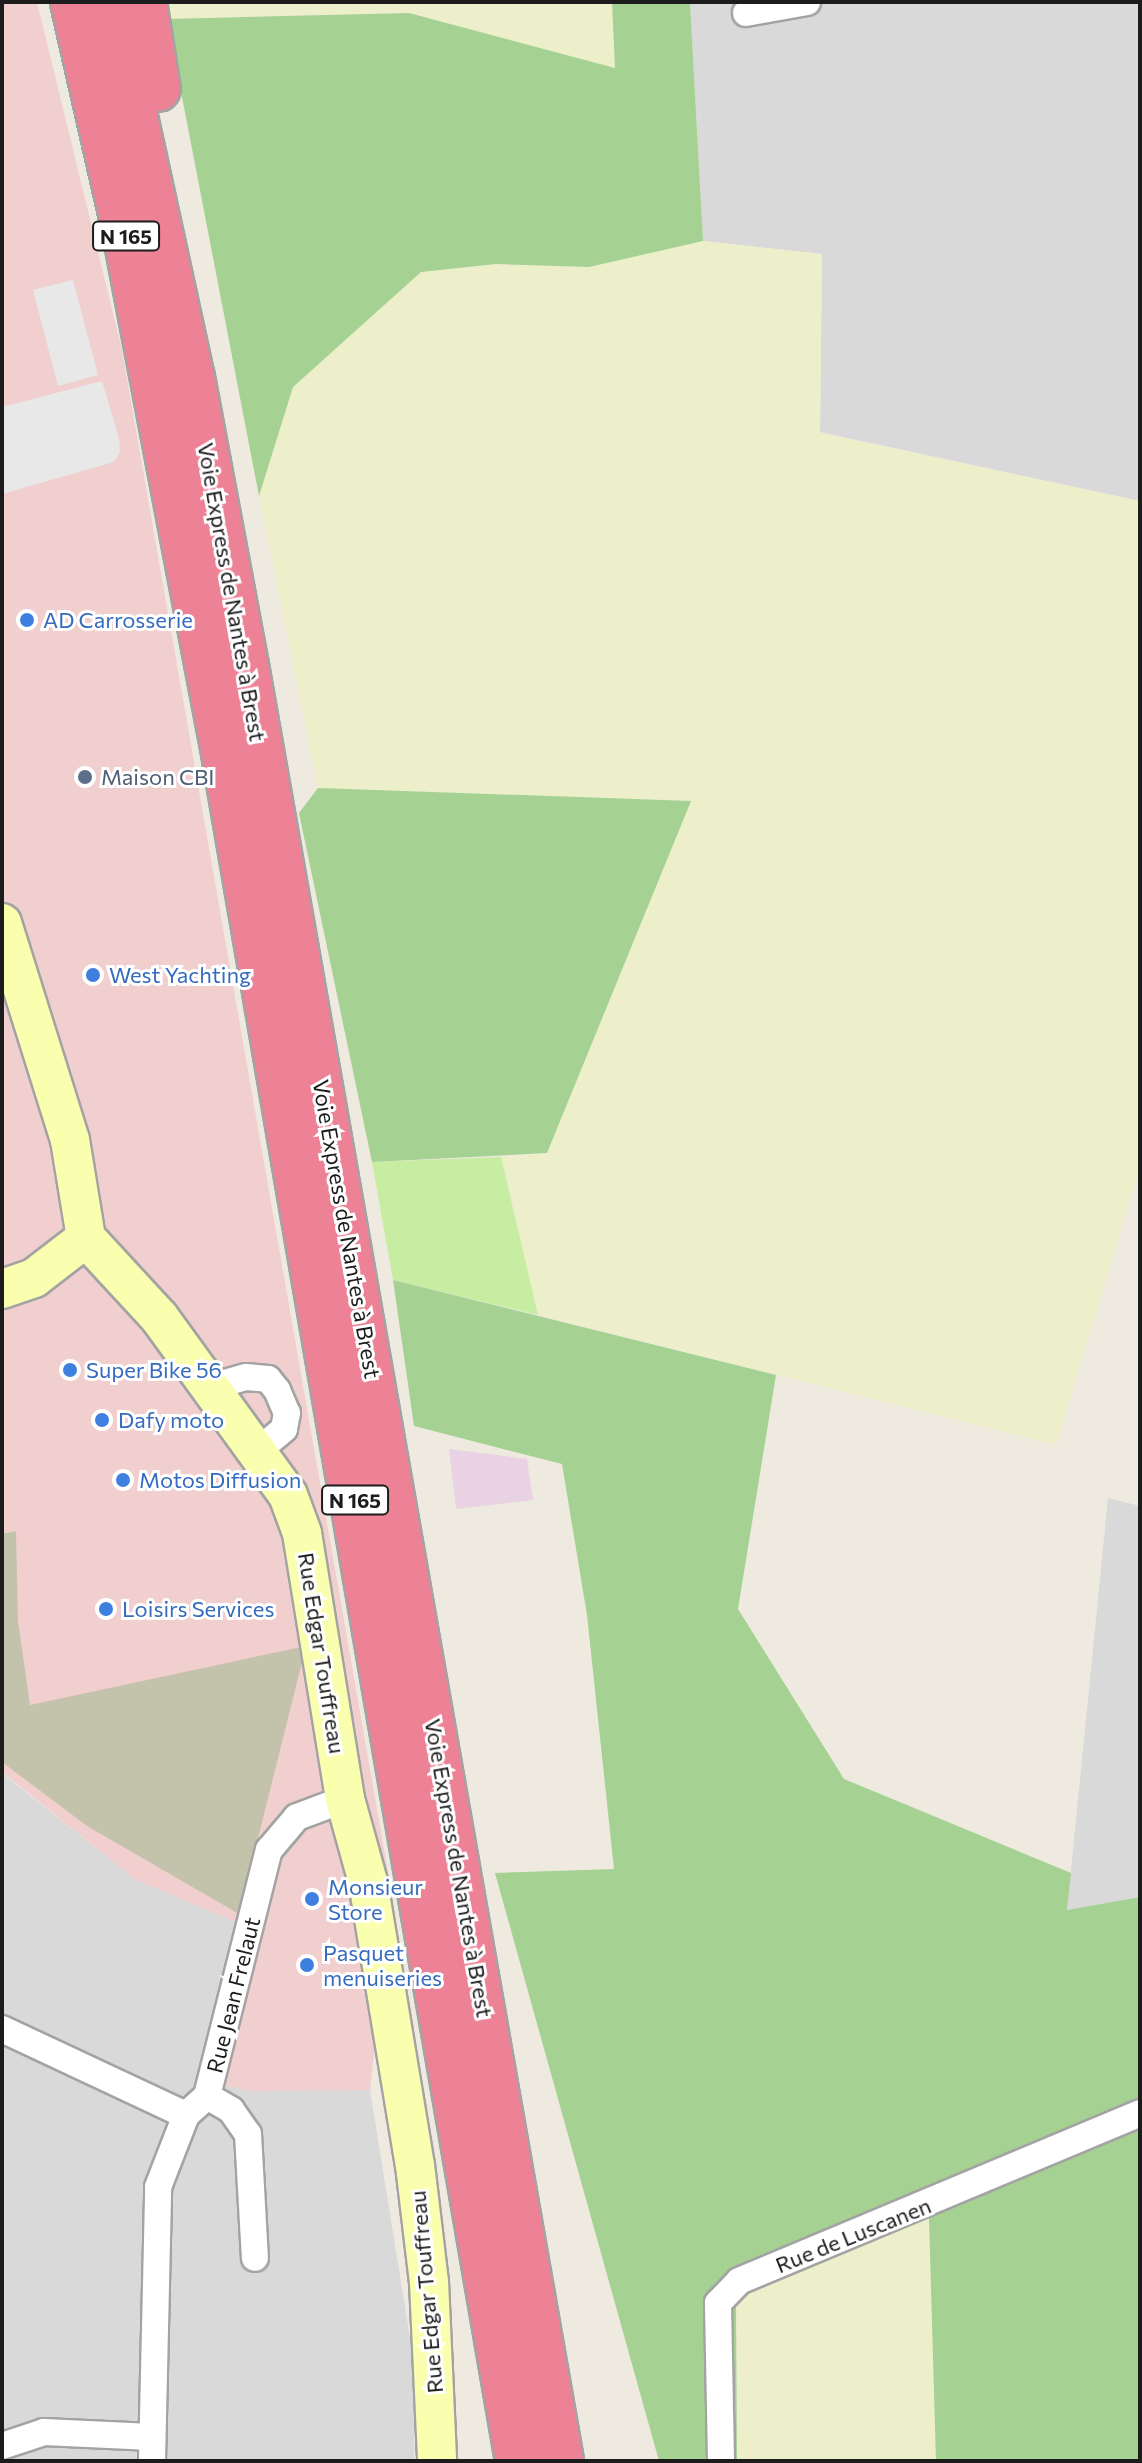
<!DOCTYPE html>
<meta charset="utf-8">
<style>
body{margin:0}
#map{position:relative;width:1142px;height:2463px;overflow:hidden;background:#eeeae0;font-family:Commissioner,sans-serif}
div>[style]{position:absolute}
.residential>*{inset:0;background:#dad9d9}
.commercial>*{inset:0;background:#f1cfce}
.industrial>*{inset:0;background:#e8d2e4}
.construction>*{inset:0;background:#c3c3ac}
.farmland>*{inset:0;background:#ecefca}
.grass>*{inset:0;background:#c7eda2}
.forest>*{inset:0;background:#a5d192}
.parking>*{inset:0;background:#e8e8e8}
.roads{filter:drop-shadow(2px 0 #a3a3a3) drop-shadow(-2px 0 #a3a3a3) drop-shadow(0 2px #a3a3a3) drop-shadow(0 -2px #a3a3a3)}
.street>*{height:26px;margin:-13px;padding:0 13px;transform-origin:13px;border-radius:13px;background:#fff}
.secondary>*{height:38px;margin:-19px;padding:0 19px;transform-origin:19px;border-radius:19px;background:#fafeaf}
.highway>*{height:44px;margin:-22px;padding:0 22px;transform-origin:22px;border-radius:22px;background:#ed8195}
.dots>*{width:22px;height:22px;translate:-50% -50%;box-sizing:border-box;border:4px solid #fff;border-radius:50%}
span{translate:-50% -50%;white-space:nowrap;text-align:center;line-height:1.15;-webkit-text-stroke:6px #fff;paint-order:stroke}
.shield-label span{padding:2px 6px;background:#fff;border:2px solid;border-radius:6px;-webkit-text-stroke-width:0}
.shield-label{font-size:20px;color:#1c1c1c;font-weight:700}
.street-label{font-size:22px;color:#1c1c1c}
.shop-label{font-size:22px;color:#366cbe}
.left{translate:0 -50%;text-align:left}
.service-label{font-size:22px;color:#4e5e75}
.frame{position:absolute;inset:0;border:4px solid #1c1c1c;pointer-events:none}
</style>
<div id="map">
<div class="residential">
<i style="clip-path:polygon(690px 2px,1140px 2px,1140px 501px,820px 432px,822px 254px,703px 241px)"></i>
<i style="clip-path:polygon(1108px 1498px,1140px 1506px,1140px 1897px,1067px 1910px)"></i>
<i style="clip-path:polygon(2px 1773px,136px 1880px,237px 1922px,248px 2091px,370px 2090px,415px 2369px,414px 2461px,2px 2461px)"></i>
</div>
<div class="commercial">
<i style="clip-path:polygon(2px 2px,37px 2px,122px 350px,392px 1895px,370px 2090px,248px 2091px,196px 2079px,236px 1922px,136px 1880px,2px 1772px)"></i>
</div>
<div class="industrial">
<i style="clip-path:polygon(449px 1449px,527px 1459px,533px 1500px,456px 1509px)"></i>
</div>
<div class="construction">
<i style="clip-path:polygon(16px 1531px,18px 1621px,30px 1705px,306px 1646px,239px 1914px,87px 1826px,2px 1762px,2px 1534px)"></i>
</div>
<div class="farmland">
<i style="clip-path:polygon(165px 2px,612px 2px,616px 69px,409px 13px,167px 19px)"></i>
<i style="clip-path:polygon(703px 241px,822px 254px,820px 433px,1140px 501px,1140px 1167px,1056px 1445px,538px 1315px,501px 1157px,547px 1153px,690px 801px,318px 788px,259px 496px,293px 387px,421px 272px,496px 264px,589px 267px)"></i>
<i style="clip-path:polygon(930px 2217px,936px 2461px,737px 2461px,736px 2305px,755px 2286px)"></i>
</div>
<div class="grass">
<i style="clip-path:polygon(501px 1157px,538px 1315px,393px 1280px,372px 1162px)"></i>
</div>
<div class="forest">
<i style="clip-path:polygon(612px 2px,690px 2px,703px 241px,589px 267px,496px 264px,421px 272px,293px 387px,259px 496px,167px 19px,409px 13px,615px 68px)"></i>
<i style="clip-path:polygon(318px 788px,691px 801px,547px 1153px,372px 1162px,299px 813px)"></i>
<i style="clip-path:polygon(393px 1280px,776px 1375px,738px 1609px,844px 1779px,1071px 1873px,1067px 1910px,1140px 1897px,1140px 2461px,936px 2461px,929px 2218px,755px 2286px,736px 2305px,737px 2461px,659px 2461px,495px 1873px,614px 1869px,587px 1615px,562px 1464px,414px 1426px)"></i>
</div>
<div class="parking">
<i style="clip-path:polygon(73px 280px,98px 375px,58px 386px,33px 290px)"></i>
<i style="clip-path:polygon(102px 381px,119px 438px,120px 452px,114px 462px,2px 494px,2px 407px)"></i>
</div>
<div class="roads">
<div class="street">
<i style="left:746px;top:13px;width:62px;rotate:-10.2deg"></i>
<i style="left:211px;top:1387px;width:36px;rotate:-16deg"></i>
<i style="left:246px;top:1377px;width:22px;rotate:5deg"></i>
<i style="left:268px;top:1379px;width:14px;rotate:51deg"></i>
<i style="left:277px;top:1390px;width:25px;rotate:67deg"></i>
<i style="left:287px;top:1413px;width:16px;rotate:101deg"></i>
<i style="left:284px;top:1429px;width:35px;rotate:140deg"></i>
<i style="left:2px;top:2029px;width:203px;rotate:25.1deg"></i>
<i style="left:207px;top:2096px;width:28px;rotate:30deg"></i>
<i style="left:231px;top:2110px;width:29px;rotate:55deg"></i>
<i style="left:248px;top:2134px;width:124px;rotate:86.8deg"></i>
<i style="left:2px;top:2446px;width:44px;rotate:-18.4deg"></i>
<i style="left:44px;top:2432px;width:108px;rotate:2.7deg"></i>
<i style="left:152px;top:2461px;width:274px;rotate:-88.7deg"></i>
<i style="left:158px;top:2187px;width:77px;rotate:-68.7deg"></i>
<i style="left:186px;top:2115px;width:28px;rotate:-42deg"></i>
<i style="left:207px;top:2096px;width:254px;rotate:-75.9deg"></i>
<i style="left:269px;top:1850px;width:43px;rotate:-49.7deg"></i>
<i style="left:297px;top:1817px;width:51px;rotate:-20.6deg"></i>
<i style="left:721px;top:2461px;width:158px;rotate:-91.1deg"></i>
<i style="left:718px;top:2303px;width:30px;rotate:-46deg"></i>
<i style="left:739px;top:2281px;width:435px;rotate:-22.7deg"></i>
</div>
<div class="secondary">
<i style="left:2px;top:923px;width:227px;rotate:72.6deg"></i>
<i style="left:70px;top:1140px;width:99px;rotate:80.7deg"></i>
<i style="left:86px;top:1238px;width:108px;rotate:47.3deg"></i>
<i style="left:159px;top:1317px;width:220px;rotate:54.1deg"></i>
<i style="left:288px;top:1495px;width:40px;rotate:69.8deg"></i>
<i style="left:302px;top:1533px;width:269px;rotate:80.8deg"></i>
<i style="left:345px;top:1799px;width:86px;rotate:74.5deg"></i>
<i style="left:368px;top:1882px;width:287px;rotate:80.6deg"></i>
<i style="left:415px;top:2165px;width:118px;rotate:83.2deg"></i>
<i style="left:429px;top:2282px;width:179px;rotate:87.4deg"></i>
<i style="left:2px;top:1289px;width:34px;rotate:-19deg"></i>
<i style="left:34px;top:1278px;width:66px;rotate:-37.6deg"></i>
</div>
<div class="highway">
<i style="left:73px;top:2px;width:231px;rotate:77.2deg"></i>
<i style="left:124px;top:227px;width:524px;rotate:79.23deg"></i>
<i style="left:222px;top:742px;width:1744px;rotate:80.23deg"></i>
<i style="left:110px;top:2px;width:384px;rotate:77.7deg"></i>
<i style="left:192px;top:377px;width:293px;rotate:79.4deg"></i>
<i style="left:246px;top:665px;width:1823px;rotate:80.05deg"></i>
<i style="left:144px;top:2px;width:88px;rotate:80.9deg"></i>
</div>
</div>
<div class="dots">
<i style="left:27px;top:620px;background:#3f7fe0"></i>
<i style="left:85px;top:777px;background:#5c6f8a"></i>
<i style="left:93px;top:975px;background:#3f7fe0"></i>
<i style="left:70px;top:1370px;background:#3f7fe0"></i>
<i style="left:102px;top:1420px;background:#3f7fe0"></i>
<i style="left:123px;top:1480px;background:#3f7fe0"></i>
<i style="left:106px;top:1609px;background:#3f7fe0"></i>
<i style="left:312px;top:1899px;background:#3f7fe0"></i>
<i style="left:307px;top:1965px;background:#3f7fe0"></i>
</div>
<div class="shield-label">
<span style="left:126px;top:236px">N 165</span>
<span style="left:355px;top:1500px">N 165</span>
</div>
<div class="street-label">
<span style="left:232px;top:592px;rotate:80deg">Voie Express de Nantes à Brest</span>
<span style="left:347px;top:1229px;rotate:80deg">Voie Express de Nantes à Brest</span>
<span style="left:322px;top:1653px;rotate:81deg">Rue Edgar Touffreau</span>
<span style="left:459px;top:1868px;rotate:80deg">Voie Express de Nantes à Brest</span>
<span style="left:233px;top:1995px;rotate:-76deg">Rue Jean Frelaut</span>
<span style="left:853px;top:2235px;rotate:-22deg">Rue de Luscanen</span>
<span style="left:426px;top:2292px;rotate:-95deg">Rue Edgar Touffreau</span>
</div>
<div class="shop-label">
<span class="left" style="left:43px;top:620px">AD Carrosserie</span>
<span class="left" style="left:109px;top:975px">West Yachting</span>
<span class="left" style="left:86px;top:1370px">Super Bike 56</span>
<span class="left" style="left:118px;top:1420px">Dafy moto</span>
<span class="left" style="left:139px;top:1480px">Motos Diffusion</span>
<span class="left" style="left:122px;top:1609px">Loisirs Services</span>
<span class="left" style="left:328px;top:1899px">Monsieur<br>Store</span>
<span class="left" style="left:323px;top:1965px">Pasquet<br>menuiseries</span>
</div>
<div class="service-label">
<span class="left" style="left:101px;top:777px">Maison CBI</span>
</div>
<div class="frame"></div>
</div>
